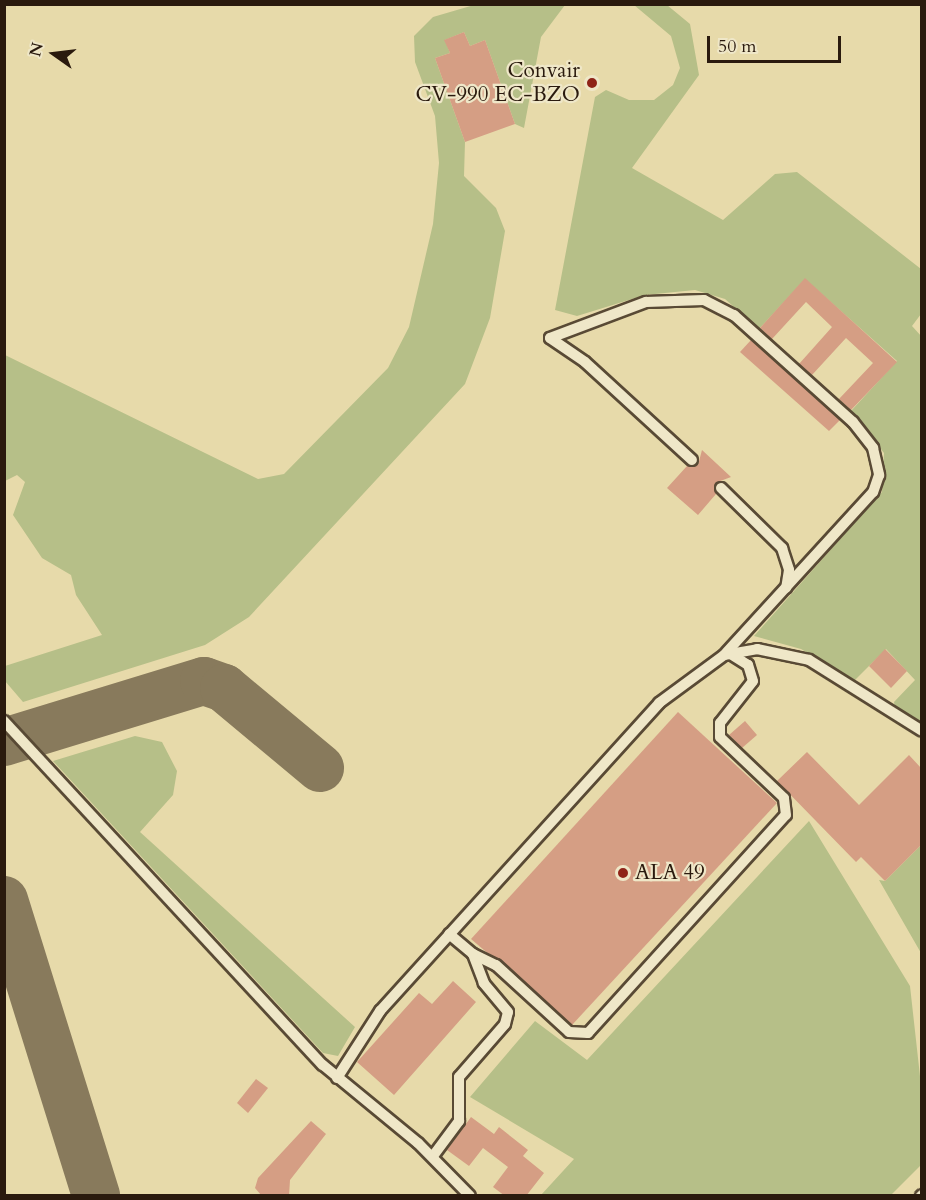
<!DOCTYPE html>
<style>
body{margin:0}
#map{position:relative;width:926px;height:1200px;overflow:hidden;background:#e7daaa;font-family:Cardo,serif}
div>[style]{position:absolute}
.green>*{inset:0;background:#b6bf88}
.taxiway>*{height:48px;margin:-24px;padding:0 24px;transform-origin:24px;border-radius:24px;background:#887a5c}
.building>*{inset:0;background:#d59e84}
.roads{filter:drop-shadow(2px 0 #594a35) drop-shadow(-2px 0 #594a35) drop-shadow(0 2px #594a35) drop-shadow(0 -2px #594a35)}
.service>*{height:10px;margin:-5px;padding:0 5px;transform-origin:5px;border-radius:5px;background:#efe7c8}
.dots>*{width:16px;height:16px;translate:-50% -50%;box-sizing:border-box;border:3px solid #efe7c8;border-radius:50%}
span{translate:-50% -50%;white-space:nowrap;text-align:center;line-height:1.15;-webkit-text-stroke:4.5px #efe7c8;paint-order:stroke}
.poi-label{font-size:21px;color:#2a1a0e}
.right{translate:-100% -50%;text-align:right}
.left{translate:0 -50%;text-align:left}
.frame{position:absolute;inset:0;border:6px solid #2a1a0e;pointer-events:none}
.north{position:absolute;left:24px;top:24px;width:60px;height:60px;-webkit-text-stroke:4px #efe7c8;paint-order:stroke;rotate:284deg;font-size:16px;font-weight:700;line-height:24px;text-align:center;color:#2a1a0e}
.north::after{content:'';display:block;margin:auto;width:21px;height:27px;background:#2a1a0e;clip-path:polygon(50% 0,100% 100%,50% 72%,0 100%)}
.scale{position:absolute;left:707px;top:36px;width:134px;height:27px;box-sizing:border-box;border:3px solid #2a1a0e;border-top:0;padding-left:8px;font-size:18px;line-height:21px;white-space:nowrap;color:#2a1a0e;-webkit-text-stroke:4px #efe7c8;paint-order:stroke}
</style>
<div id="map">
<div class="green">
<i style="clip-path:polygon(474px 5px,565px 5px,541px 37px,524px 128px,515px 124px,485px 40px,470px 46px,464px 32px,445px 40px,450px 53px,435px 58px,465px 142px,464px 176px,496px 208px,505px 231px,490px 318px,465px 384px,249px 617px,205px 645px,23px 702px,5px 681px,5px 666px,102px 635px,76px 595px,71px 575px,42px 558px,13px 515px,25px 482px,17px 475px,5px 481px,5px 355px,258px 479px,284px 474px,388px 368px,409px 327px,433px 224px,439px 163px,435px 116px,415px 62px,414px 36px,433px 17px)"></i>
<i style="clip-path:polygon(634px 5px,667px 5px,690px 24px,699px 75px,632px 168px,723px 220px,775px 174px,797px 172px,921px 269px,921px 314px,912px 326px,922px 337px,921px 724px,895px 708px,894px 702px,915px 680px,886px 649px,855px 680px,801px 649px,754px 636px,882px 492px,884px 453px,851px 411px,897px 361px,805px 279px,759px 329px,725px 299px,695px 290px,645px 295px,577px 316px,555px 310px,595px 97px,606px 90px,629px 100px,654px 100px,673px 85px,680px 68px,671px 36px)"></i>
<i style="clip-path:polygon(135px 736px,162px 742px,177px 771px,173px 795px,140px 832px,355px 1027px,338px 1056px,323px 1053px,53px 761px)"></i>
<i style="clip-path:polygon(809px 821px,910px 986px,921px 1085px,921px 1165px,891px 1195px,541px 1195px,574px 1159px,470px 1097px,535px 1021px,587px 1060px)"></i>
<i style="clip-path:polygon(921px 845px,921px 953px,879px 880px,885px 881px)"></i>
</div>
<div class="taxiway">
<i style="left:4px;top:742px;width:209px;rotate:-17deg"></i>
<i style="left:204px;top:681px;width:21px;rotate:19deg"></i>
<i style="left:224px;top:688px;width:125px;rotate:39.8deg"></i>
<i style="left:4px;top:900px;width:310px;rotate:72.7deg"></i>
</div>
<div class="building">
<i style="clip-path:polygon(464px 32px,470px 46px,485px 40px,515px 124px,465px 142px,435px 58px,450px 53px,444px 40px)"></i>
<i style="clip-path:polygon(805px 278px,897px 362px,851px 410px,839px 399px,873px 363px,846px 338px,812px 375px,799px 364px,832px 327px,806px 302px,772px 339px,760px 328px)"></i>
<i style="clip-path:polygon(751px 340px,840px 420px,829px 431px,740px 352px)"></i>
<i style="clip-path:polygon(702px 450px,731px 477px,715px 483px,716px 494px,698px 515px,667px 488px,687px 466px,698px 465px)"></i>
<i style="clip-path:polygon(885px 649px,907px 671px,891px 688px,869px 666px)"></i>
<i style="clip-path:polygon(678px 712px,777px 803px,572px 1025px,471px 939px)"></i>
<i style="clip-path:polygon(745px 721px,757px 735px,742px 748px,729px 735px)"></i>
<i style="clip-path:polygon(807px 752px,859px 805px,909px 755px,921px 768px,921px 845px,885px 881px,861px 857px,856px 862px,777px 781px)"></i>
<i style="clip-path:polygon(453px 981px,476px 1002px,394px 1095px,357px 1062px,419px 993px,432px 1004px)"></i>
<i style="clip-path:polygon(256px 1079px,268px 1088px,248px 1113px,237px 1103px)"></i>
<i style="clip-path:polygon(471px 1117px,494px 1134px,499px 1127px,528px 1150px,523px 1156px,544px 1173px,526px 1196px,505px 1196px,493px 1187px,508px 1167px,483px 1148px,469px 1166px,447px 1150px)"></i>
<i style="clip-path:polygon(311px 1121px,326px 1134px,290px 1180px,289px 1196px,261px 1195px,255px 1188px,258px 1178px)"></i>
</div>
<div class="roads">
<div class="service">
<i style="left:550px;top:338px;width:103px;rotate:-20.6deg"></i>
<i style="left:646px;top:302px;width:58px;rotate:-2deg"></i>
<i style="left:704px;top:300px;width:34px;rotate:27deg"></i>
<i style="left:734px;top:315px;width:160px;rotate:42deg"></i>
<i style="left:853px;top:422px;width:33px;rotate:52deg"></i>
<i style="left:873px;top:448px;width:28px;rotate:77deg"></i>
<i style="left:879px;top:475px;width:18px;rotate:109deg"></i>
<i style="left:873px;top:492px;width:218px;rotate:132.4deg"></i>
<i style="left:550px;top:338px;width:42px;rotate:34.4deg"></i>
<i style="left:585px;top:362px;width:145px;rotate:42.5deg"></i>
<i style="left:721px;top:488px;width:86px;rotate:44.5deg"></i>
<i style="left:782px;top:548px;width:23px;rotate:72deg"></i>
<i style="left:789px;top:570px;width:18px;rotate:99deg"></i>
<i style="left:4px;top:721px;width:469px;rotate:47.2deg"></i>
<i style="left:323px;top:1065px;width:123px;rotate:39.4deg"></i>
<i style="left:418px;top:1143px;width:74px;rotate:45.5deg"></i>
<i style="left:473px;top:954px;width:25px;rotate:26deg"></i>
<i style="left:496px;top:965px;width:99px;rotate:42.5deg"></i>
<i style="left:569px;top:1032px;width:19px;rotate:3deg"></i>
<i style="left:588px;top:1033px;width:294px;rotate:-47.8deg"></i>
<i style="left:786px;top:815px;width:17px;rotate:-97deg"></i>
<i style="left:784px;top:798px;width:88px;rotate:-136.4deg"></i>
<i style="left:720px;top:737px;width:14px;rotate:-90deg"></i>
<i style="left:720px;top:723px;width:53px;rotate:-51.8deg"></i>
<i style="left:753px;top:681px;width:17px;rotate:-107deg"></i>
<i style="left:748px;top:665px;width:22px;rotate:-148deg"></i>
<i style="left:337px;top:1078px;width:80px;rotate:-57.3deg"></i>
<i style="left:380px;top:1011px;width:416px;rotate:-47.8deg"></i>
<i style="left:659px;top:703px;width:81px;rotate:-36.4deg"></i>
<i style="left:724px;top:655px;width:34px;rotate:-10deg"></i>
<i style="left:757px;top:649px;width:53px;rotate:11.9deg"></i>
<i style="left:809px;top:660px;width:133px;rotate:32.1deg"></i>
<i style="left:433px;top:1156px;width:44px;rotate:-53.4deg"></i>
<i style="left:459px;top:1121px;width:44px;rotate:-90deg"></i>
<i style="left:459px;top:1077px;width:70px;rotate:-49deg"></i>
<i style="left:505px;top:1024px;width:12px;rotate:-76deg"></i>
<i style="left:508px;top:1012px;width:38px;rotate:-130deg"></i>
<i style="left:484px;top:983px;width:31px;rotate:-111deg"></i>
<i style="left:473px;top:954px;width:31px;rotate:-140deg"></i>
<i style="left:921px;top:1196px;width:1px;rotate:-45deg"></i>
</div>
</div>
<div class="dots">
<i style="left:592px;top:83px;background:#8f2418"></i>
<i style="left:623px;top:873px;background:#8f2418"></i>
</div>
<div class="poi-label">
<span class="right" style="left:580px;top:83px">Convair<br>CV-990 EC-BZO</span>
<span class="left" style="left:635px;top:873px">ALA 49</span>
</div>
<div class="frame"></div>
<div class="north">N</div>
<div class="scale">50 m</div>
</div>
